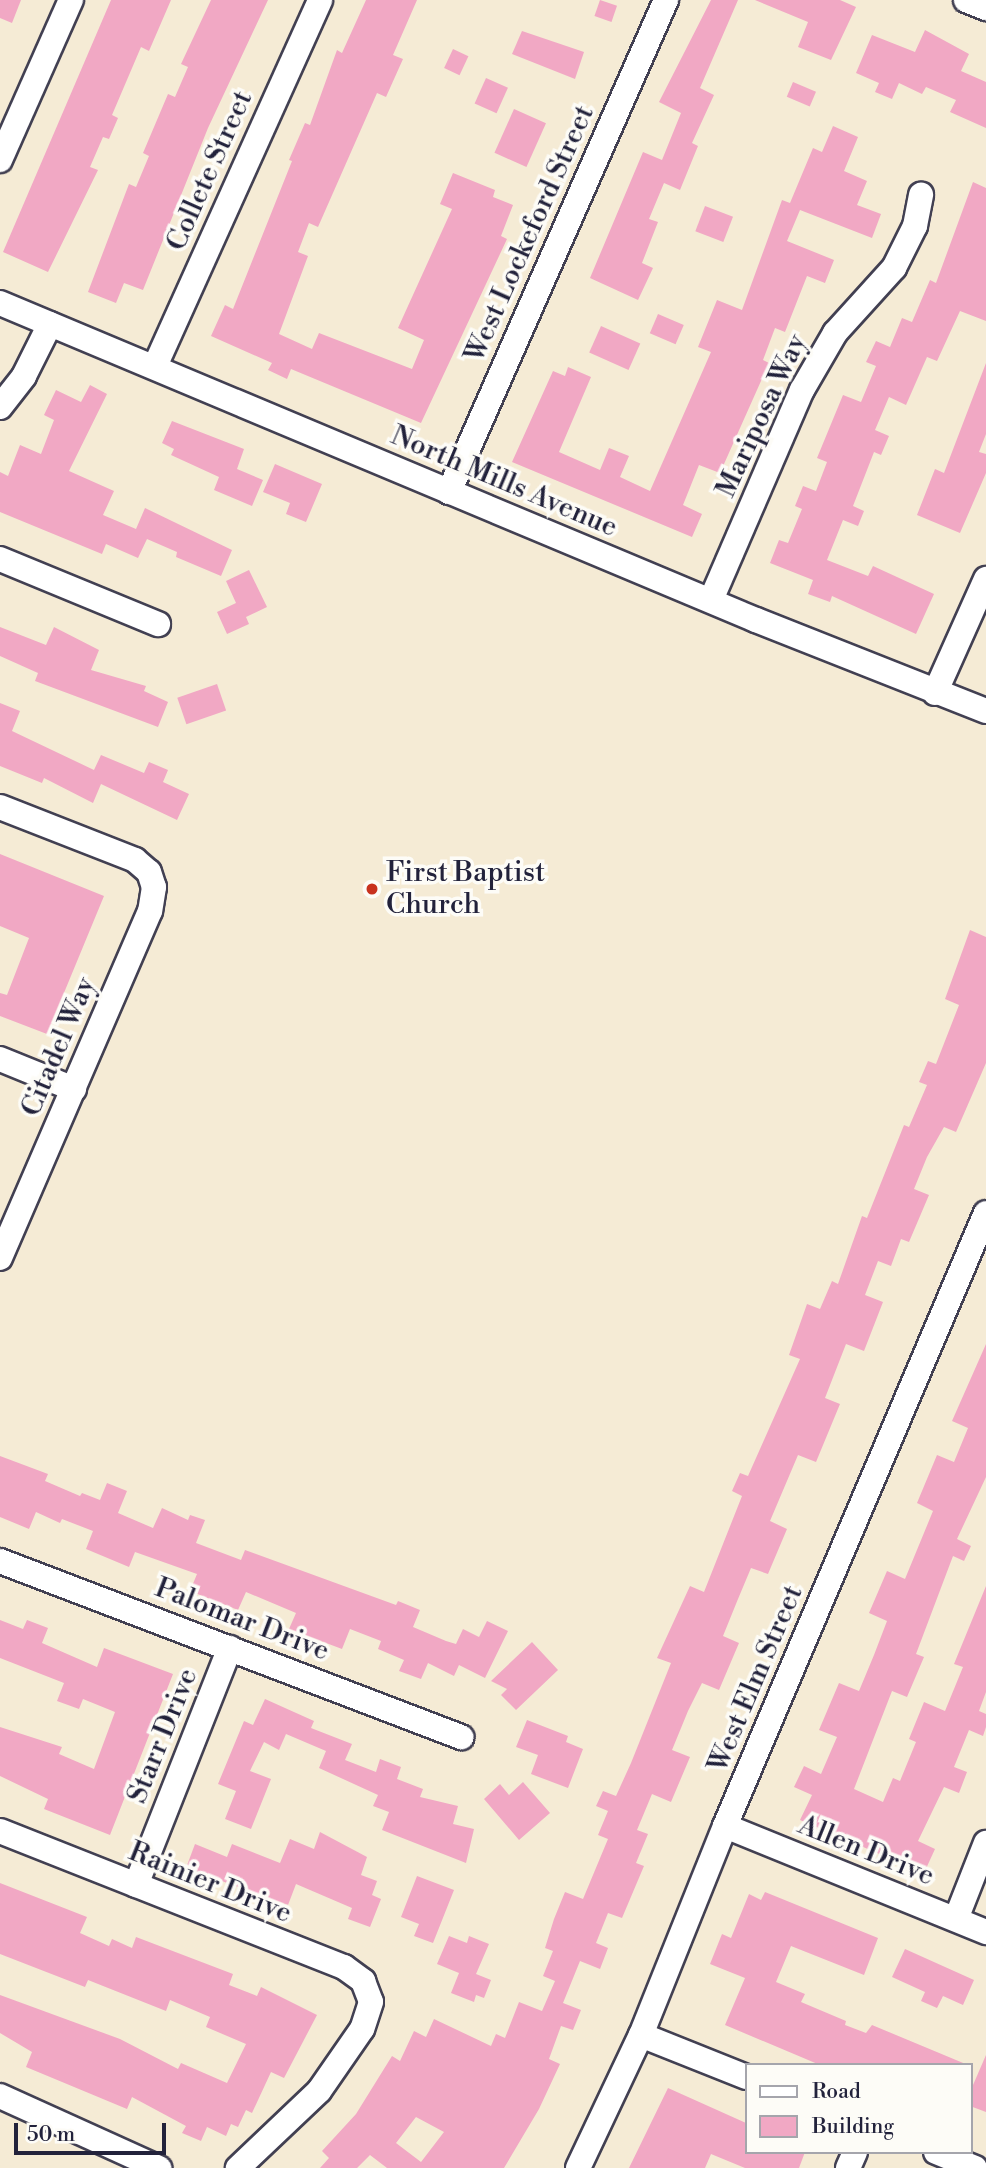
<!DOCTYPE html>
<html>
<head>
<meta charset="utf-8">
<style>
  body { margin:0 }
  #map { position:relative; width:986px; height:2168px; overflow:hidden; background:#f5ebd5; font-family:"Libre Bodoni",serif }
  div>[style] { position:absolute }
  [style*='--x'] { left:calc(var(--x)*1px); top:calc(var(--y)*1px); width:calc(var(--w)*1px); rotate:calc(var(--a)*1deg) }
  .building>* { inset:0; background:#f1a8c4; transform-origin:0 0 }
  .roads { filter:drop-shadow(2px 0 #424052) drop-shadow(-2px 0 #424052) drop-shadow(0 2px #424052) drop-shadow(0 -2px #424052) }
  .minor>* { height:24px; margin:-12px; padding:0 12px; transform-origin:12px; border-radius:12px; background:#fff }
  .dots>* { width:19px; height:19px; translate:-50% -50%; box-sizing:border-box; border:4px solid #fdfcf7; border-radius:50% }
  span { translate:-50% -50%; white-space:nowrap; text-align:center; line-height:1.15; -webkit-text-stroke:7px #fdfcf7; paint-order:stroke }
  .street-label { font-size:28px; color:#22223b }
  .poi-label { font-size:28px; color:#22223b }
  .left { translate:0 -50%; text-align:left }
  .legend { position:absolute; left:745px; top:2063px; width:228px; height:91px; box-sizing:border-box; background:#fdfcf7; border:2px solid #a5a5ac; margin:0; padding:9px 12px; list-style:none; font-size:21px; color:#22223b }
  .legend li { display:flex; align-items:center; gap:14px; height:35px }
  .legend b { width:35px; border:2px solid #a5a5ac }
  .scale { position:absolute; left:14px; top:2123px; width:152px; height:32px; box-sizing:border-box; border:4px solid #22223b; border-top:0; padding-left:9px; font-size:21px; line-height:24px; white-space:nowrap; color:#22223b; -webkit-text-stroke:5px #fdfcf7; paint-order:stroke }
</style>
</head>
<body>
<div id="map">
  <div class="building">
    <i style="clip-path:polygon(0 0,21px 0,12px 23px,0 18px)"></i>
    <i style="clip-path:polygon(111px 0,171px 0,149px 51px,141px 47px,112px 115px,118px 118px,109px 139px,103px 137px,90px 167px,98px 170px,48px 272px,3px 252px)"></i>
    <i style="clip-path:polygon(211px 0,268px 0,208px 128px,143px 290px,124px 283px,116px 303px,88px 292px,129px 184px,136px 187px,149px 156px,143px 153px,168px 94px,175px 97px,188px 67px,181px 64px)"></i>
    <i style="clip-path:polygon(366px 0,417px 0,393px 55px,403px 59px,386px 97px,377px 93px,318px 227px,309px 223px,298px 252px,308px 256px,279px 334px,312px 349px,319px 333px,412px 369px,424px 340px,398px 328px,452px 209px,440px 204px,453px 173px,495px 190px,493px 197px,513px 205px,501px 236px,507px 239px,421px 423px,291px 369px,287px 379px,268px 370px,272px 363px,211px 336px,225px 305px,233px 309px,292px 161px,289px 160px,305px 123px,310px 125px,337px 50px,342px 53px)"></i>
    <i style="left:600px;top:0;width:18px;height:17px;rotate:19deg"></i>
    <i style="clip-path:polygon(711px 0,738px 0,700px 88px,714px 95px,692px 143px,698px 146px,680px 190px,664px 183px,649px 219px,658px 222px,642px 263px,653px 268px,638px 300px,590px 278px,643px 152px,662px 160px,681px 113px,659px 102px)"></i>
    <i style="clip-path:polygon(755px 0,840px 0,856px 7px,831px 60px,798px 47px,808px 22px)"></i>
    <i style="clip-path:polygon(925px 30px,969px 54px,961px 71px,986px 82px,986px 128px,950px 112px,956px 100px,926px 87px,922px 94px,899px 83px,892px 99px,875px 92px,879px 83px,856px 73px,872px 35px,915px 52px)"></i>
    <i style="clip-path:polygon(522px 31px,584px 52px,575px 79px,512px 54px)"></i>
    <i style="left:453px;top:49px;width:17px;height:21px;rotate:25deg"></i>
    <i style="left:486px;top:78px;width:24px;height:28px;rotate:24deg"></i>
    <i style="left:793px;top:82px;width:25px;height:16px;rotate:23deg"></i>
    <i style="left:514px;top:109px;width:35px;height:48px;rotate:24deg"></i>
    <i style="clip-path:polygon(833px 126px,858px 137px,844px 171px,867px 181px,857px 205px,881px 214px,872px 238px,800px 210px,787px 241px,834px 260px,825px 283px,807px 276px,785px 332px,775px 328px,763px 360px,769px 363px,720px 473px,699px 465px,683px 505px,702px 514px,692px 537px,512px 462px,553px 371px,565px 376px,568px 367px,591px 377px,559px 452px,600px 470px,609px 448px,629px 456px,620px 477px,650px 491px,711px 352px,698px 347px,717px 300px,742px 310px,782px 200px,790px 203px,813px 148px,822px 152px)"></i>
    <i style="clip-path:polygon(973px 182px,986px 188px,986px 321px,960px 311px,937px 361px,927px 357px,906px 405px,889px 397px,875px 430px,889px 436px,881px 455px,874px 452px,853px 506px,864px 511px,858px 526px,843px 520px,827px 560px,868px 576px,873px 566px,934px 594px,916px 634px,832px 596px,830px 602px,808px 594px,813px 580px,770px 563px,779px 540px,788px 543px,802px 509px,795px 506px,803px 486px,816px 491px,827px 462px,817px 458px,843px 395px,861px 402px,876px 366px,866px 362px,876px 341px,890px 347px,902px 318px,912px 322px,930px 280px,936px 283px)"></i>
    <i style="left:705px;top:206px;width:30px;height:27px;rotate:21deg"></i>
    <i style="left:658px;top:314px;width:28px;height:21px;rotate:23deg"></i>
    <i style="left:601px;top:326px;width:43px;height:29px;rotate:24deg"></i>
    <i style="clip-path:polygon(986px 363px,986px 434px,979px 452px,986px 454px,986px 473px,960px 533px,917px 515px,935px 469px,944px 473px)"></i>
    <i style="clip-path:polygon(90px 385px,107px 394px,69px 471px,114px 491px,103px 515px,136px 529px,145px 508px,232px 550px,221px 576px,176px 557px,177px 552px,147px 539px,138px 558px,106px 544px,102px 554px,0 512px,0 472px,8px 476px,20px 445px,41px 454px,54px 420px,44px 415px,56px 390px,81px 402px)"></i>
    <i style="clip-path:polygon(172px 421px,244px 449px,237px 469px,263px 480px,252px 506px,214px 490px,219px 477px,171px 455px,174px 449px,162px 443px)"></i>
    <i style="clip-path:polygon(275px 464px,322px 484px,306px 522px,286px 514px,290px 503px,263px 492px)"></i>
    <i style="clip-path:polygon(249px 570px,267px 607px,246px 617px,249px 624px,227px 634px,217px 612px,236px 603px,226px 581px)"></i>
    <i style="clip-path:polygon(0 627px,46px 645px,54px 627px,99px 650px,91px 670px,146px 686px,144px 691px,168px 702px,158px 727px,35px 681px,38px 673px,0 656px)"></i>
    <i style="left:217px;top:684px;width:28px;height:42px;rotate:71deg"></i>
    <i style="clip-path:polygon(0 703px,20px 711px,12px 731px,94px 770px,101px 755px,144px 773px,149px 762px,168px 770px,163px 782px,189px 794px,177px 820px,101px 784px,93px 803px,44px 778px,42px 783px,0 766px)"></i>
    <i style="clip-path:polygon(0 854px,104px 896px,47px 1034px,0 1016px,0 993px,7px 995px,29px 938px,0 926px)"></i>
    <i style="clip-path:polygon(evenodd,970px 930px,986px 937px,986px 1063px,956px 1132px,944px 1127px,927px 1157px,914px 1189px,929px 1195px,909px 1242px,901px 1239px,891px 1266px,878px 1261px,865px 1295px,883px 1302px,864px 1351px,846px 1344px,825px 1398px,840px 1404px,816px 1462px,798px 1455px,770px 1521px,787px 1529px,768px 1574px,751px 1568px,738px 1599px,723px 1636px,739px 1643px,719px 1690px,702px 1683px,688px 1711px,672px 1750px,690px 1757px,671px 1802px,652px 1794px,637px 1830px,648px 1834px,636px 1863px,644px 1866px,622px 1918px,608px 1913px,596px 1943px,608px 1948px,600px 1969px,580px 1961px,563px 2003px,581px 2010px,573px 2030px,561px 2026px,549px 2059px,560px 2064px,539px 2109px,504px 2168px,387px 2168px,370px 2155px,357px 2168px,320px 2168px,329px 2158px,322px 2151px,356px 2114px,392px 2056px,400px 2061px,414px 2031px,426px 2037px,434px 2019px,491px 2046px,496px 2034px,505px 2038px,519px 2002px,542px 2011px,555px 1981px,543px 1976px,553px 1951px,545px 1948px,554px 1919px,565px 1892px,583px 1899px,608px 1839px,598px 1835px,608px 1811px,596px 1806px,603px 1791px,616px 1796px,631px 1763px,671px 1663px,657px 1658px,690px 1586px,704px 1592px,742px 1496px,732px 1491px,740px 1473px,748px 1476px,800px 1359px,789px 1355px,807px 1304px,820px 1309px,832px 1281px,838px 1284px,862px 1216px,867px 1218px,904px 1125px,909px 1127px,927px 1085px,919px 1082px,928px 1061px,936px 1064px,959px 1005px,945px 999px,970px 930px,416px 2117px,444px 2132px,421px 2162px,396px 2143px,416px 2117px)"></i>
    <i style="clip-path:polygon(986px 1344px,986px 1477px,957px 1539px,971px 1546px,964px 1561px,953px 1556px,916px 1654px,924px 1657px,907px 1697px,892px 1691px,854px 1789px,883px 1802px,893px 1778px,900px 1781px,916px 1742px,909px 1739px,924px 1702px,945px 1711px,963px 1667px,954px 1664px,986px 1586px,986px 1692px,979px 1711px,986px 1714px,986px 1727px,983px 1736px,969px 1730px,954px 1767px,967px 1772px,959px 1793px,944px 1787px,918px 1841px,935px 1849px,924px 1873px,800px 1820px,812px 1795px,794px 1787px,804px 1766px,821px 1774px,837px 1737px,819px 1730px,839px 1683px,859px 1691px,874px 1655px,887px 1621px,869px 1613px,887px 1571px,905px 1579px,933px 1511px,917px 1503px,937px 1455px,954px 1462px,968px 1428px,952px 1421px)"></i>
    <i style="clip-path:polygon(0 1456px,48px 1474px,45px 1481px,80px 1496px,82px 1493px,100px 1500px,107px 1483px,127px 1491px,118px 1513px,153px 1528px,162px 1508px,188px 1520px,190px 1515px,205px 1520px,196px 1543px,241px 1560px,245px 1550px,396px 1605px,398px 1601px,420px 1610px,413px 1627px,446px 1641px,456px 1644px,463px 1629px,479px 1637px,487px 1621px,508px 1631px,485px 1678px,459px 1665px,454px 1676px,428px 1663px,421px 1679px,399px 1671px,404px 1660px,378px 1649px,381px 1641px,350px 1629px,342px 1649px,289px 1629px,296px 1613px,246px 1592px,238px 1610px,190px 1591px,197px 1574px,135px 1552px,129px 1567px,86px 1549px,93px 1531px,62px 1519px,60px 1523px,36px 1512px,29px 1529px,0 1517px)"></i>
    <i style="clip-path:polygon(0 1620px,23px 1629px,27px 1620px,48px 1628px,42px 1643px,97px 1667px,104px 1648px,173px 1674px,110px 1835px,44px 1809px,48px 1799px,0 1776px,0 1727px,62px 1747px,59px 1754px,94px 1769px,115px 1712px,83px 1699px,79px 1709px,57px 1701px,64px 1683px,0 1658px)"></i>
    <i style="clip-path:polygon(532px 1642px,558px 1670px,516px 1710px,501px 1695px,507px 1689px,491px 1681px)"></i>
    <i style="clip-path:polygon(265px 1699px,314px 1721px,311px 1728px,352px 1744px,345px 1760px,376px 1772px,380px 1759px,401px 1767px,397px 1779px,423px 1789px,420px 1797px,458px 1806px,453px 1824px,474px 1829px,466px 1863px,382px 1830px,389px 1812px,373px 1806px,378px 1795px,319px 1768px,326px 1751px,286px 1734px,279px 1750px,264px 1742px,250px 1771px,271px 1779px,251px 1829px,225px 1819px,236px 1791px,218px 1784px,244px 1721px,253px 1725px)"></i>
    <i style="clip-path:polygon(527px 1720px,568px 1736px,566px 1742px,583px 1749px,568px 1788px,531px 1774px,538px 1755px,516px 1747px)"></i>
    <i style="clip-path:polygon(523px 1782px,550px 1813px,519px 1840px,484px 1799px,500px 1784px,509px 1795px)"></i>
    <i style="clip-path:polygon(320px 1832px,367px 1857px,361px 1875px,377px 1881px,372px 1895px,381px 1899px,370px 1927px,348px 1919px,352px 1908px,296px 1884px,288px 1905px,186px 1868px,195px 1844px,227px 1857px,232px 1844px,280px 1863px,290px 1839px,314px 1849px)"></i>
    <i style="clip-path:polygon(417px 1876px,454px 1890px,433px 1943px,414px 1936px,419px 1924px,401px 1917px)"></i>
    <i style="clip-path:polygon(0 1883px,87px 1917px,80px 1933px,109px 1946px,112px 1939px,132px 1948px,136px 1937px,233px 1974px,229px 1985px,257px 1996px,261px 1987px,317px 2015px,284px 2078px,271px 2072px,252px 2113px,246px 2110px,238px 2127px,231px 2124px,226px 2136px,207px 2127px,201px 2141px,182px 2133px,186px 2126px,132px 2097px,127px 2109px,26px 2067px,32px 2052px,0 2033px,0 1995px,120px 2039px,178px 2069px,181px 2063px,227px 2083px,246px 2044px,206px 2027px,210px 2017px,170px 2000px,166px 2011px,88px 1980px,85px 1987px,0 1954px)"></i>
    <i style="clip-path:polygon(765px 1892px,878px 1938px,864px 1975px,791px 1946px,776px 1982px,805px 1994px,801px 2002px,846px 2021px,845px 2025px,866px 2033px,872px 2025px,968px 2065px,820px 2065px,725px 2025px,745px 1978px,710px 1964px,722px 1934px,731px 1938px,749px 1894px,761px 1900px)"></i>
    <i style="clip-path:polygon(449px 1936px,467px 1943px,469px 1936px,489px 1944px,476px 1974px,491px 1980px,484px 1998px,476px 1995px,474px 2002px,451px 1993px,459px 1973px,437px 1964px)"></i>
    <i style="clip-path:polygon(905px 1949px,974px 1980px,963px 2005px,943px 1996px,937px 2008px,921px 2001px,925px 1992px,892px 1977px)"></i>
    <i style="clip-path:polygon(986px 2055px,986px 2112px,970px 2106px,970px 2092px)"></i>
    <i style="clip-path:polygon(668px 2088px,746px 2123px,746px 2152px,805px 2152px,799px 2168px,745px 2168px,711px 2154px,705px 2168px,629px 2168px)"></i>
  </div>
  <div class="roads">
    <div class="minor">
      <i style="--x:966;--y:0;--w:22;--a:22"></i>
      <i style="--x:0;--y:160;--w:175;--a:-66.1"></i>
      <i style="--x:0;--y:303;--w:820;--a:22.75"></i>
      <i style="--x:756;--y:620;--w:247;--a:21.6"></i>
      <i style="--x:155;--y:366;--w:401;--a:-65.7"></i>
      <i style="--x:0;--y:407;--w:39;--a:-52"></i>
      <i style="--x:24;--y:376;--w:58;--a:-63.4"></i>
      <i style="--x:449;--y:492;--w:538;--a:-66.2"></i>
      <i style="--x:0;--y:559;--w:171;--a:22.4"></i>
      <i style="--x:711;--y:600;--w:229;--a:-66.6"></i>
      <i style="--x:802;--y:390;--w:66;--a:-59.9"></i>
      <i style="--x:835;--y:333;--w:88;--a:-47.8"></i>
      <i style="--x:894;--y:268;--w:47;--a:-63.4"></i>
      <i style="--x:915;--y:226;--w:32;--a:-79"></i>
      <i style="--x:935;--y:693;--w:125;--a:-65.9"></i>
      <i style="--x:0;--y:807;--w:145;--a:21.4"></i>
      <i style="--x:135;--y:860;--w:18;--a:41"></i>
      <i style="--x:149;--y:872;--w:16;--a:72"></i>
      <i style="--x:154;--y:887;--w:24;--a:99"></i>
      <i style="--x:150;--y:911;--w:378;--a:113.4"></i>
      <i style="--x:0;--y:1059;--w:80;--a:22.1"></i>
      <i style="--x:0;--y:1561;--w:494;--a:20.9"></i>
      <i style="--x:725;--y:1826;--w:282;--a:22.1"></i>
      <i style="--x:0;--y:1831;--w:370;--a:21.6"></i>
      <i style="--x:344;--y:1967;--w:24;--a:36"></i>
      <i style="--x:363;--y:1981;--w:22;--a:69"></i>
      <i style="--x:371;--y:2002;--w:28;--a:108"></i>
      <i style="--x:362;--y:2029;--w:75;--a:124.7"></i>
      <i style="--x:319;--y:2091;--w:112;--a:136.5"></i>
      <i style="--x:136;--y:1885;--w:255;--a:-68.4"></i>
      <i style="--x:956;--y:1919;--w:82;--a:-68.5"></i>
      <i style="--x:641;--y:2035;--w:113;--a:21.8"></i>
      <i style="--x:0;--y:2096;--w:175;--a:24.4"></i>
      <i style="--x:936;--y:2152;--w:42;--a:22.3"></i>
      <i style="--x:578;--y:2168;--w:147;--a:-64.7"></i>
      <i style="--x:641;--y:2035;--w:225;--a:-68.1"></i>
      <i style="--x:725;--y:1826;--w:666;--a:-66.94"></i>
      <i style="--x:848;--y:2168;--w:17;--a:-66"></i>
    </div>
  </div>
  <div class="dots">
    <i style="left:372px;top:889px;background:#c8321e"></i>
  </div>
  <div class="street-label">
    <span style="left:210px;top:171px;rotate:-66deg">Collete Street</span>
    <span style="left:530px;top:234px;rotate:-66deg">West Lockeford Street</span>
    <span style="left:762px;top:416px;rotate:-65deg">Mariposa Way</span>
    <span style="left:504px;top:482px;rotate:23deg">North Mills Avenue</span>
    <span style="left:59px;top:1047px;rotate:-67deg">Citadel Way</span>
    <span style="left:242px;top:1620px;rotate:21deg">Palomar Drive</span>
    <span style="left:756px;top:1679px;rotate:-67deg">West Elm Street</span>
    <span style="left:163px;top:1736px;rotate:-68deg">Starr Drive</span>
    <span style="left:866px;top:1851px;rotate:22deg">Allen Drive</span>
    <span style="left:210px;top:1883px;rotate:22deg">Rainier Drive</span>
  </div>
  <div class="poi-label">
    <span class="left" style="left:386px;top:889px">First Baptist<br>Church</span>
  </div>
  <ul class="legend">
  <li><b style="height:9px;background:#fff"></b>Road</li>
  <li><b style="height:19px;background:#f1a8c4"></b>Building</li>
  </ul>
  <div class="scale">50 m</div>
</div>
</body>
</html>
